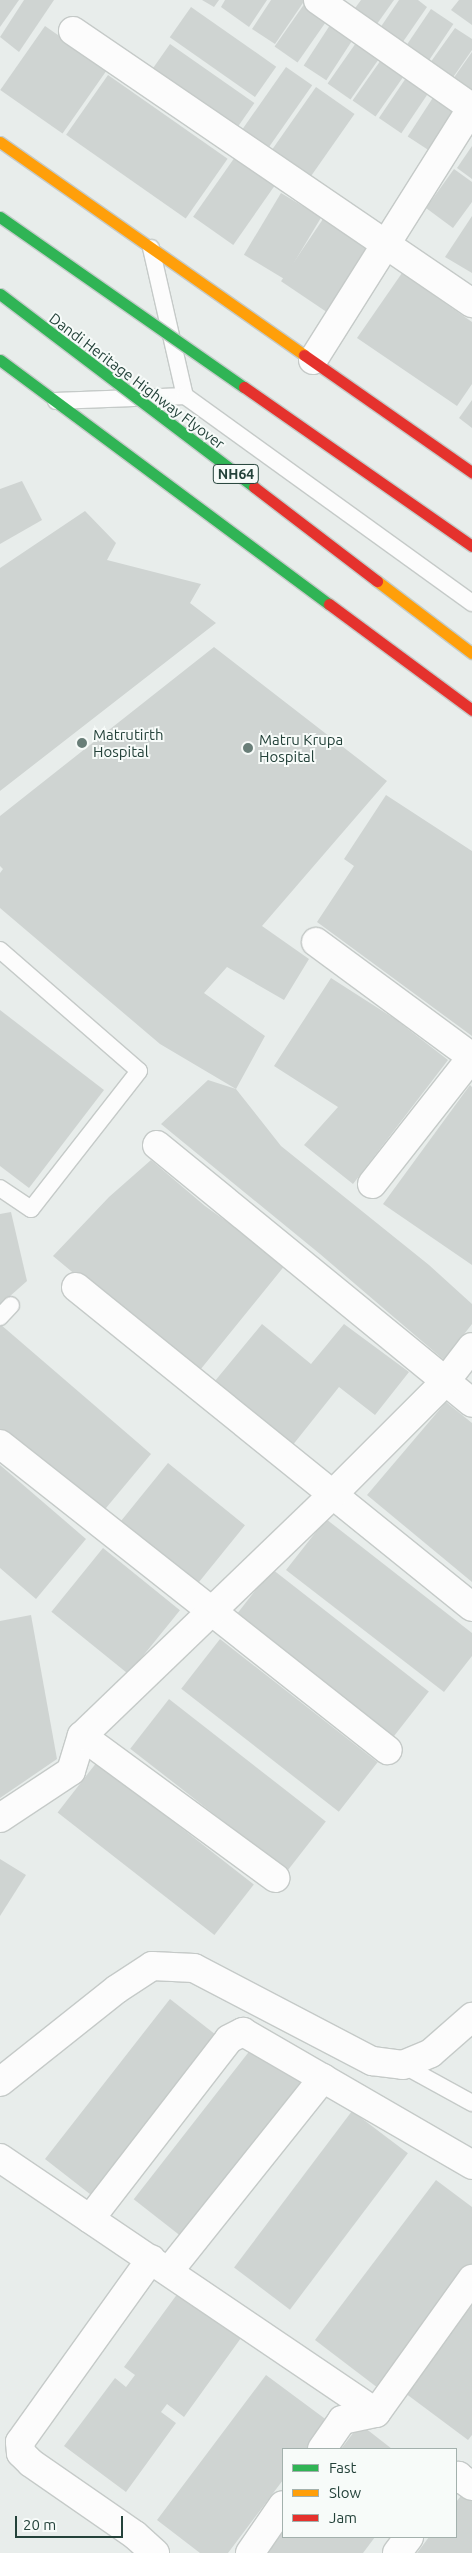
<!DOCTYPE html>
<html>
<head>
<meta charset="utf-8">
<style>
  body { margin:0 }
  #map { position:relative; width:472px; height:2553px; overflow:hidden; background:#e8edeb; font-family:Ubuntu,sans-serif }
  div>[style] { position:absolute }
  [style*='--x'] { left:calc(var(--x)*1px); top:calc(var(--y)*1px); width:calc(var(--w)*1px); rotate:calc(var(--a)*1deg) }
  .building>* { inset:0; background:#cfd4d2; transform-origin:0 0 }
  .roads { filter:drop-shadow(1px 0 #c5cac8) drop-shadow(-1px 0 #c5cac8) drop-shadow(0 1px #c5cac8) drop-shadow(0 -1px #c5cac8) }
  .lane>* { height:16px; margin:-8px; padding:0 8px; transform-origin:8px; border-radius:8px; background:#fcfcfc }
  .street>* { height:28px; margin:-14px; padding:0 14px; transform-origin:14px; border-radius:14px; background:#fcfcfc }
  .fast>* { height:11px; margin:-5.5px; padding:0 5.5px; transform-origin:5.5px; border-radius:5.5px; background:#30b455 }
  .slow>* { height:11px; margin:-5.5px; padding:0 5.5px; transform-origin:5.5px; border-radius:5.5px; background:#ff9f0a }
  .jam>* { height:11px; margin:-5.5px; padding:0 5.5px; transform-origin:5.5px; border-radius:5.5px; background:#e5322d }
  .bridges { filter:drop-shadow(1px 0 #c3ccc9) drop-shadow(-1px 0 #c3ccc9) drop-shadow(0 1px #c3ccc9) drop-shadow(0 -1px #c3ccc9) }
  .fast-bridge>* { height:11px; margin:-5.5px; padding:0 5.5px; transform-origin:5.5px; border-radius:5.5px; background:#30b455 }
  .slow-bridge>* { height:11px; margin:-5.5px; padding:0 5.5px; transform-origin:5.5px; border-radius:5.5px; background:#ff9f0a }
  .jam-bridge>* { height:11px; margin:-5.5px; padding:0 5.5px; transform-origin:5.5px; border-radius:5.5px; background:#e5322d }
  .dots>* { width:14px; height:14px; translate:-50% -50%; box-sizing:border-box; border:2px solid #f7fbf9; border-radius:50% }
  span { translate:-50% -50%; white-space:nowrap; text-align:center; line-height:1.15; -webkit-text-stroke:4px #f7fbf9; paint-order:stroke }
  .shield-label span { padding:1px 4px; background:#f7fbf9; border:1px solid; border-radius:4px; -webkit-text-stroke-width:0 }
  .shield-label { font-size:14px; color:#24423a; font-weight:700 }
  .street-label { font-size:15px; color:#24423a }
  .poi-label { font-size:15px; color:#24423a }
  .left { translate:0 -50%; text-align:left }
  .legend { position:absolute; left:282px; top:2448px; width:175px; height:90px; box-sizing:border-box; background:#f7fbf9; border:1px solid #a3b1ad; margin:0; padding:6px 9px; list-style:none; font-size:15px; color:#24423a }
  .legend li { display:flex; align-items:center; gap:10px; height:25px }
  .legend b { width:25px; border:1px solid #a3b1ad }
  .scale { position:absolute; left:15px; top:2516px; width:108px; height:22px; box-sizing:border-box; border:2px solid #24423a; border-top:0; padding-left:6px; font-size:15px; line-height:18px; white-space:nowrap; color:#24423a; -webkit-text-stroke:4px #f7fbf9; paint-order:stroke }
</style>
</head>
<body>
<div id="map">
  <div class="building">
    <i style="clip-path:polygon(0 0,19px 0,0 27px)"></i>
    <i style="clip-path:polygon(24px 0,54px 0,19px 52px,0 37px)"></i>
    <i style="clip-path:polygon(202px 0,219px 0,214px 7px)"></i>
    <i style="clip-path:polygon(225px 0,267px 0,249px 27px,221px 7px)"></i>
    <i style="clip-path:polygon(271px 0,305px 0,275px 44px,252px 29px)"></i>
    <i style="clip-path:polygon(361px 0,394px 0,372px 31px,350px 15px)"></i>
    <i style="clip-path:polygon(399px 0,418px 0,427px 7px,398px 49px,376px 34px)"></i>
    <i style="clip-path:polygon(459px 0,472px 0,472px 25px,451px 10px)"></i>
    <i style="left:305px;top:3px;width:28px;height:53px;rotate:35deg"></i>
    <i style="left:191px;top:7px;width:104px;height:37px;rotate:35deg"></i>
    <i style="left:431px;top:9px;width:27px;height:52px;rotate:34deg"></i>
    <i style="left:332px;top:22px;width:27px;height:52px;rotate:33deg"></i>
    <i style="left:45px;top:26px;width:76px;height:78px;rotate:35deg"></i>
    <i style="clip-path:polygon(455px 28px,472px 39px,472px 50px,447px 86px,425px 70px)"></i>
    <i style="left:358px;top:40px;width:28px;height:53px;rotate:35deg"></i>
    <i style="left:170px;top:44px;width:103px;height:37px;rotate:35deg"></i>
    <i style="clip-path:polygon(472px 52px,472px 99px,448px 86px)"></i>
    <i style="left:383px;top:57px;width:28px;height:53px;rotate:35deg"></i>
    <i style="left:286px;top:67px;width:32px;height:79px;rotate:35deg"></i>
    <i style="left:108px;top:75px;width:146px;height:73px;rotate:35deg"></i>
    <i style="left:408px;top:75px;width:27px;height:52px;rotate:34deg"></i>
    <i style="left:316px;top:87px;width:47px;height:80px;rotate:35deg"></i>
    <i style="left:436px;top:93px;width:27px;height:52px;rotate:33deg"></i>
    <i style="clip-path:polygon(472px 146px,472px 179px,457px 168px)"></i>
    <i style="left:235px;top:157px;width:49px;height:73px;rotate:35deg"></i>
    <i style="clip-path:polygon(454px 169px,472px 182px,472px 202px,453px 228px,426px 208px)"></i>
    <i style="left:281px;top:193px;width:47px;height:72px;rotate:31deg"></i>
    <i style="clip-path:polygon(472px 216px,472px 273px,445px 257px)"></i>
    <i style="left:323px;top:219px;width:64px;height:75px;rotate:34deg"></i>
    <i style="clip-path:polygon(402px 273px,472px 322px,472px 384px,457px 406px,357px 338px)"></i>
    <i style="clip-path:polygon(472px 400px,472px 428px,459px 418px)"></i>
    <i style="clip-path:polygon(22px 481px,42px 520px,0 544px,0 489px)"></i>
    <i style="clip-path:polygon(85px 511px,116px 543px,107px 560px,201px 584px,190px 603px,216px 623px,0 791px,0 568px)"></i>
    <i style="clip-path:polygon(214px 647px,387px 781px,262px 926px,309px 959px,284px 1000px,227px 967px,204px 993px,265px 1036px,236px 1089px,160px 1044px,0 908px,0 873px,3px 869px,0 866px,0 816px)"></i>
    <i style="clip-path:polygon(386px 795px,472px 851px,472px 1036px,317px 922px,354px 866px,344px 859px)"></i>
    <i style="clip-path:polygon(331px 978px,395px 1019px,448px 1060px,353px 1184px,304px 1145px,338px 1107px,274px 1066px)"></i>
    <i style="clip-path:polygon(0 1010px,104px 1090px,29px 1188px,0 1166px)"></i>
    <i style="clip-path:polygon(208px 1080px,236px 1089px,281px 1146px,429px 1265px,472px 1304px,472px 1324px,444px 1360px,320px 1254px,161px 1124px)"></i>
    <i style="clip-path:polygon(470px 1085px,472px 1087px,472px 1265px,383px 1204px)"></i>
    <i style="clip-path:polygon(151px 1160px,205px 1206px,286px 1264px,196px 1375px,53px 1256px,109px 1197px)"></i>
    <i style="clip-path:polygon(11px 1212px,27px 1281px,0 1305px,0 1214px)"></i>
    <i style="clip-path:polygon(0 1324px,151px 1454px,101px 1514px,0 1430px)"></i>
    <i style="clip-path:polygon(262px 1324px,311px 1364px,344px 1324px,409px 1372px,375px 1415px,339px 1387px,288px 1451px,210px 1387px)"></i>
    <i style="clip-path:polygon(446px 1402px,472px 1423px,472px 1582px,367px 1495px)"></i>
    <i style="left:168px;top:1463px;width:99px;height:82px;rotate:39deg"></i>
    <i style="clip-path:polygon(0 1465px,86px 1539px,36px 1599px,0 1568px)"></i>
    <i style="clip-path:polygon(326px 1519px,472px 1633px,472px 1656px,444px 1692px,286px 1570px)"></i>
    <i style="left:103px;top:1548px;width:99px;height:82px;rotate:39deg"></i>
    <i style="left:272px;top:1569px;width:199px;height:64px;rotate:38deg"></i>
    <i style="clip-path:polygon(31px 1615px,57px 1759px,0 1798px,0 1621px)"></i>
    <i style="left:220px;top:1639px;width:200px;height:63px;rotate:38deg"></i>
    <i style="left:169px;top:1699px;width:199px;height:63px;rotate:38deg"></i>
    <i style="left:97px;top:1762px;width:199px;height:64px;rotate:38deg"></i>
    <i style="clip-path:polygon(0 1859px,26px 1875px,0 1916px)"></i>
    <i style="left:170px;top:1999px;width:70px;height:203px;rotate:38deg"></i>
    <i style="left:255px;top:2044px;width:71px;height:197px;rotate:38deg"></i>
    <i style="left:352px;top:2111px;width:70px;height:196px;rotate:37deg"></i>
    <i style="clip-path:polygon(436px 2180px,472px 2207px,472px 2265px,378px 2388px,315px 2340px)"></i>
    <i style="clip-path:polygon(178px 2293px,241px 2338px,184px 2417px,167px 2404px,161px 2412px,176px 2423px,126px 2492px,64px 2446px,115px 2378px,126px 2387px,135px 2375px,124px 2367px)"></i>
    <i style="clip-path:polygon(472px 2305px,472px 2435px,468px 2440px,405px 2393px)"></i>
    <i style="clip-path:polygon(266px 2375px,328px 2421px,307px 2449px,283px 2449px,283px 2480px,228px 2553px,200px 2553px,157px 2520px)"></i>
    <i style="clip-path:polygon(360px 2424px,392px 2449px,341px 2449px)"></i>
    <i style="clip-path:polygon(464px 2492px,472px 2499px,472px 2553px,417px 2553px,429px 2537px,456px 2537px,456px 2502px)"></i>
    <i style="clip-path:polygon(283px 2526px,283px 2537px,375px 2537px,363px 2553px,262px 2553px)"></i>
  </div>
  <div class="roads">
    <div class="lane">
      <i style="--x:151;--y:248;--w:152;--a:77.1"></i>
      <i style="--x:56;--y:401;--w:129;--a:-2.2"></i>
      <i style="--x:185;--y:396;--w:354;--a:35.8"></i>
      <i style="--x:0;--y:950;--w:184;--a:41"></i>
      <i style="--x:139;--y:1071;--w:175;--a:128"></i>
      <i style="--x:31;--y:1209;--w:37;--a:-146"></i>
      <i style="--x:0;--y:1317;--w:16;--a:-47"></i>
      <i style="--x:403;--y:2065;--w:79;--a:28.8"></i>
    </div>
    <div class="street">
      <i style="--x:318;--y:0;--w:188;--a:35"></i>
      <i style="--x:73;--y:31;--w:483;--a:34.3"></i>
      <i style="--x:313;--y:360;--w:298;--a:-57.8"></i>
      <i style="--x:316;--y:942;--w:194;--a:36.4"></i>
      <i style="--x:157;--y:1145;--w:407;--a:39.3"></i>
      <i style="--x:372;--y:1184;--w:162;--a:-51.8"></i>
      <i style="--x:76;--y:1287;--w:509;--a:38.94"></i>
      <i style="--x:0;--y:1444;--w:494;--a:38.3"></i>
      <i style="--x:82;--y:1736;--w:240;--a:36.3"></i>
      <i style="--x:0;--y:1818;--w:85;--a:-33.5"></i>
      <i style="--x:71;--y:1771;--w:37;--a:-73"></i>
      <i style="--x:82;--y:1736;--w:347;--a:-43.9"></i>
      <i style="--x:332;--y:1495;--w:160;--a:-45"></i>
      <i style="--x:445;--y:1382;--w:44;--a:-52.4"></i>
      <i style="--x:0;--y:2082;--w:149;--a:-38.5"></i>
      <i style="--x:117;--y:1989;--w:42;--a:-33.3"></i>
      <i style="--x:152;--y:1966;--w:42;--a:2.7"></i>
      <i style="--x:194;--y:1968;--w:201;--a:27.6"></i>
      <i style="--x:372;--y:2061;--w:31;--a:7"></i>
      <i style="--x:403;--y:2065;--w:30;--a:-23"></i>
      <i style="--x:431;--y:2053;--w:55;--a:-41.3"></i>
      <i style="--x:0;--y:2158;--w:454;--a:34.1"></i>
      <i style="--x:90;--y:2219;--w:227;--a:-52.3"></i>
      <i style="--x:229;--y:2039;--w:16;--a:-27"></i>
      <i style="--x:243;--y:2032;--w:265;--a:30.1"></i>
      <i style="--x:151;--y:2259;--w:225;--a:125.6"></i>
      <i style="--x:20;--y:2442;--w:11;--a:85"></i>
      <i style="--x:21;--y:2453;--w:14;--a:45"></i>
      <i style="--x:31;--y:2463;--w:126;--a:34.7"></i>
      <i style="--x:135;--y:2535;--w:27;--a:42"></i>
      <i style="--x:169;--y:2271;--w:247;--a:-51.4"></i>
      <i style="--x:322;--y:2449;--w:35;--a:-55"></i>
      <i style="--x:342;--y:2420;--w:35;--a:-12"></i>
      <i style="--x:376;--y:2413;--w:165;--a:-54.4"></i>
      <i style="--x:456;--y:2479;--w:4;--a:-56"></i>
      <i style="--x:458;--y:2476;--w:17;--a:36"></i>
      <i style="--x:250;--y:2553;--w:58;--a:-55.5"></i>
      <i style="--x:397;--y:2553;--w:20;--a:-53"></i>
    </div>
    <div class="fast">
      <i style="--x:0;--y:360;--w:410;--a:36.6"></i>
    </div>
    <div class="slow">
      <i style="--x:0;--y:142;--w:371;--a:35"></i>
    </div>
    <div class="jam">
      <i style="--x:304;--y:355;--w:205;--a:34.9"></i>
      <i style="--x:329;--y:604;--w:178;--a:36.5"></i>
    </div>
  </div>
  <div class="bridges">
    <div class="fast-bridge">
      <i style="--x:0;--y:217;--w:297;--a:34.9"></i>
      <i style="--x:0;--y:294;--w:319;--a:37.2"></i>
    </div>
    <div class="slow-bridge">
      <i style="--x:377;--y:581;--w:119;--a:37.2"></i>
    </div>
    <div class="jam-bridge">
      <i style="--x:244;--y:387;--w:278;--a:34.9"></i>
      <i style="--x:254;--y:487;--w:155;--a:37.4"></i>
    </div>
  </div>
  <div class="dots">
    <i style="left:82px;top:743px;background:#697e78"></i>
    <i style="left:248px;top:748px;background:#697e78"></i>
  </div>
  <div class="shield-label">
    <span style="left:236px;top:474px">NH64</span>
  </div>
  <div class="street-label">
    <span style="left:137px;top:381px;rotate:37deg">Dandi Heritage Highway Flyover</span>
  </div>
  <div class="poi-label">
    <span class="left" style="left:93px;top:743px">Matrutirth<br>Hospital</span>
    <span class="left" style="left:259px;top:748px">Matru Krupa<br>Hospital</span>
  </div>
  <ul class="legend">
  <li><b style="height:6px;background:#30b455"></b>Fast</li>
  <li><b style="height:6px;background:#ff9f0a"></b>Slow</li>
  <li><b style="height:6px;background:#e5322d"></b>Jam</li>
  </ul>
  <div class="scale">20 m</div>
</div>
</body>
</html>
